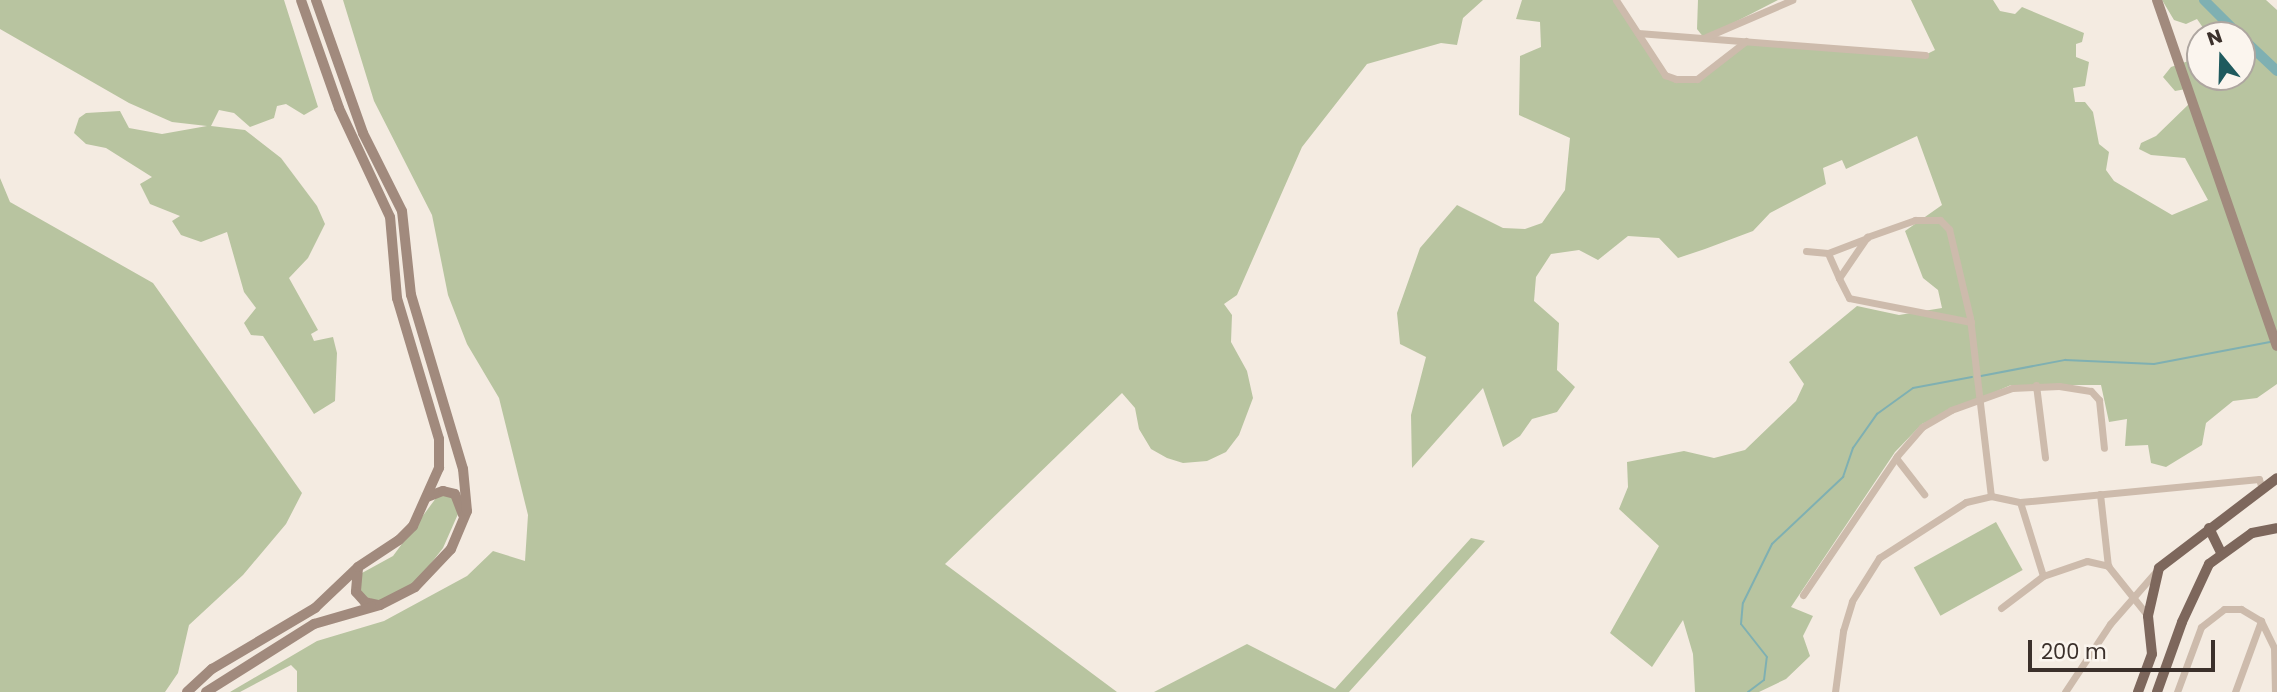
<!DOCTYPE html>
<html>
<head>
<meta charset="utf-8">
<style>
  body { margin:0 }
  #map { position:relative; width:2277px; height:692px; overflow:hidden; background:#f4ebe1; font-family:Poppins,sans-serif }
  div>[style] { position:absolute }
  [style*='--x'] { left:calc(var(--x)*1px); top:calc(var(--y)*1px); width:calc(var(--w)*1px); rotate:calc(var(--a)*1deg) }
  .green>* { inset:0; background:#b8c4a0; transform-origin:0 0 }
  .stream>* { height:2px; margin:-1px; padding:0 1px; transform-origin:1px; border-radius:1px; background:#7fb0b2 }
  .river>* { height:10px; margin:-5px; padding:0 5px; transform-origin:5px; border-radius:5px; background:#7fb0b2 }
  .minor>* { height:7px; margin:-3.5px; padding:0 3.5px; transform-origin:3.5px; border-radius:3.5px; background:#cdbbac }
  .secondary>* { height:10px; margin:-5px; padding:0 5px; transform-origin:5px; border-radius:5px; background:#a18a7d }
  .primary>* { height:10px; margin:-5px; padding:0 5px; transform-origin:5px; border-radius:5px; background:#7d675c }
  span { translate:-50% -50%; white-space:nowrap; text-align:center; line-height:1.15; -webkit-text-stroke:5px #fbf5ee; paint-order:stroke }
  .north { position:absolute; left:2186px; top:21px; width:70px; height:70px; box-sizing:border-box; background:#fbf5ee; border:2px solid #aea6a0; border-radius:50%; rotate:341deg; font-size:19px; font-weight:700; line-height:28px; text-align:center; color:#3b302b }
  .north::after { content:''; display:block; margin:auto; width:24px; height:32px; background:#1f5a5e; clip-path:polygon(50% 0,100% 100%,50% 72%,0 100%) }
  .scale { position:absolute; left:2028px; top:640px; width:187px; height:32px; box-sizing:border-box; border:4px solid #3b302b; border-top:0; padding-left:9px; font-size:21px; line-height:24px; white-space:nowrap; color:#3b302b; -webkit-text-stroke:5px #fbf5ee; paint-order:stroke }
</style>
</head>
<body>
<div id="map">
  <div class="green">
    <i style="clip-path:polygon(0 0,284px 0,318px 107px,304px 115px,286px 104px,277px 106px,274px 118px,250px 127px,234px 113px,219px 110px,211px 126px,245px 130px,281px 158px,317px 206px,325px 224px,308px 258px,289px 278px,318px 330px,311px 334px,314px 341px,333px 337px,337px 353px,335px 401px,314px 414px,263px 336px,251px 335px,244px 323px,256px 308px,244px 292px,227px 232px,201px 242px,181px 235px,172px 221px,180px 216px,150px 204px,140px 184px,152px 177px,106px 148px,86px 144px,74px 133px,79px 118px,86px 113px,120px 111px,129px 128px,162px 134px,207px 126px,172px 122px,129px 103px,0 29px)"></i>
    <i style="clip-path:polygon(343px 0,1483px 0,1463px 18px,1457px 45px,1441px 43px,1367px 64px,1302px 147px,1237px 295px,1224px 304px,1232px 315px,1231px 342px,1247px 371px,1253px 398px,1239px 435px,1226px 452px,1207px 461px,1183px 463px,1167px 458px,1151px 449px,1139px 429px,1135px 408px,1122px 393px,945px 564px,1117px 692px,297px 692px,297px 671px,291px 665px,240px 692px,230px 692px,317px 641px,384px 621px,467px 576px,493px 551px,525px 561px,528px 515px,499px 398px,467px 344px,448px 295px,432px 215px,374px 101px)"></i>
    <i style="clip-path:polygon(1522px 0,1613px 0,1665px 75px,1686px 81px,1712px 70px,1746px 41px,1925px 55px,1935px 50px,1911px 0,1993px 0,2000px 11px,2015px 14px,2022px 7px,2084px 33px,2082px 42px,2076px 44px,2076px 57px,2089px 62px,2085px 86px,2073px 88px,2075px 102px,2085px 102px,2093px 112px,2099px 144px,2109px 152px,2106px 170px,2114px 181px,2172px 215px,2208px 200px,2185px 158px,2151px 155px,2139px 149px,2141px 143px,2156px 136px,2191px 102px,2186px 89px,2175px 91px,2163px 77px,2171px 67px,2200px 57px,2200px 77px,2242px 77px,2242px 35px,2208px 35px,2197px 19px,2186px 24px,2174px 20px,2162px 0,2266px 0,2277px 10px,2277px 384px,2257px 398px,2233px 401px,2206px 423px,2202px 445px,2166px 467px,2151px 463px,2148px 445px,2125px 446px,2127px 419px,2109px 422px,2101px 385px,2011px 385px,1922px 424px,1895px 452px,1791px 607px,1813px 616px,1803px 636px,1810px 656px,1786px 679px,1759px 692px,1695px 692px,1693px 654px,1683px 620px,1652px 667px,1610px 633px,1659px 546px,1619px 509px,1628px 487px,1627px 462px,1684px 451px,1714px 458px,1745px 450px,1796px 401px,1804px 384px,1789px 362px,1857px 306px,1899px 315px,1942px 308px,1938px 290px,1923px 278px,1905px 231px,1942px 205px,1917px 136px,1846px 169px,1842px 160px,1823px 168px,1826px 184px,1770px 213px,1753px 231px,1705px 249px,1678px 258px,1659px 238px,1628px 236px,1598px 260px,1579px 250px,1551px 254px,1536px 277px,1534px 301px,1559px 323px,1557px 370px,1575px 387px,1557px 412px,1532px 419px,1520px 436px,1503px 447px,1483px 388px,1412px 468px,1411px 415px,1426px 357px,1400px 344px,1397px 313px,1420px 248px,1457px 205px,1503px 228px,1525px 229px,1542px 223px,1565px 190px,1570px 138px,1519px 115px,1520px 56px,1541px 47px,1540px 22px,1516px 19px)"></i>
    <i style="clip-path:polygon(1698px 0,1778px 0,1704px 38px,1697px 29px)"></i>
    <i style="clip-path:polygon(0 178px,10px 202px,153px 283px,302px 493px,286px 524px,243px 575px,189px 625px,178px 673px,165px 692px,0 692px)"></i>
    <i style="clip-path:polygon(439px 494px,454px 497px,458px 514px,443px 548px,425px 571px,413px 584px,380px 602px,357px 594px,362px 573px,393px 556px)"></i>
    <i style="left:1996px;top:522px;width:55px;height:94px;rotate:61deg"></i>
    <i style="clip-path:polygon(1471px 538px,1485px 541px,1349px 692px,1154px 692px,1247px 644px,1335px 689px)"></i>
  </div>
  <div class="stream">
    <i style="--x:1981;--y:376;--w:86;--a:-10.8"></i>
    <i style="--x:2065;--y:360;--w:89;--a:2.6"></i>
    <i style="--x:2154;--y:364;--w:118;--a:-10.7"></i>
    <i style="--x:1748;--y:692;--w:20;--a:-37"></i>
    <i style="--x:1764;--y:680;--w:23;--a:-83"></i>
    <i style="--x:1767;--y:657;--w:42;--a:-128.2"></i>
    <i style="--x:1741;--y:624;--w:21;--a:-85"></i>
    <i style="--x:1743;--y:603;--w:66;--a:-63.8"></i>
    <i style="--x:1772;--y:544;--w:98;--a:-43.3"></i>
    <i style="--x:1843;--y:477;--w:31;--a:-71"></i>
    <i style="--x:1853;--y:448;--w:42;--a:-54.8"></i>
    <i style="--x:1877;--y:414;--w:44;--a:-35.8"></i>
    <i style="--x:1913;--y:388;--w:60;--a:-10.6"></i>
  </div>
  <div class="river">
    <i style="--x:2204;--y:0;--w:49;--a:45"></i>
    <i style="--x:2242;--y:38;--w:48;--a:43.3"></i>
  </div>
  <div class="minor">
    <i style="--x:1616;--y:0;--w:90;--a:56.8"></i>
    <i style="--x:1665;--y:75;--w:12;--a:20"></i>
    <i style="--x:1676;--y:79;--w:21;--a:0"></i>
    <i style="--x:1697;--y:79;--w:62;--a:-37.8"></i>
    <i style="--x:1638;--y:33;--w:288;--a:4.4"></i>
    <i style="--x:1706;--y:37;--w:94;--a:-23.3"></i>
    <i style="--x:1806;--y:251;--w:22;--a:5"></i>
    <i style="--x:1839;--y:278;--w:27;--a:-114"></i>
    <i style="--x:1828;--y:253;--w:42;--a:-21"></i>
    <i style="--x:1971;--y:322;--w:124;--a:-168.9"></i>
    <i style="--x:1849;--y:298;--w:22;--a:-117"></i>
    <i style="--x:1839;--y:278;--w:50;--a:-55.7"></i>
    <i style="--x:1867;--y:237;--w:51;--a:-19.5"></i>
    <i style="--x:1915;--y:220;--w:25;--a:0"></i>
    <i style="--x:1940;--y:220;--w:13;--a:45"></i>
    <i style="--x:1949;--y:229;--w:91;--a:76.7"></i>
    <i style="--x:1970;--y:318;--w:179;--a:83.3"></i>
    <i style="--x:2036;--y:385;--w:73;--a:82.9"></i>
    <i style="--x:1896;--y:458;--w:46;--a:52.1"></i>
    <i style="--x:2100;--y:494;--w:72;--a:83.7"></i>
    <i style="--x:2020;--y:502;--w:77;--a:72.7"></i>
    <i style="--x:1803;--y:595;--w:168;--a:-55.9"></i>
    <i style="--x:1897;--y:456;--w:38;--a:-49"></i>
    <i style="--x:1922;--y:427;--w:34;--a:-30"></i>
    <i style="--x:1951;--y:410;--w:65;--a:-19.8"></i>
    <i style="--x:2012;--y:388;--w:47;--a:-2.4"></i>
    <i style="--x:2059;--y:386;--w:32;--a:9"></i>
    <i style="--x:2091;--y:391;--w:12;--a:48"></i>
    <i style="--x:2099;--y:400;--w:48;--a:84.1"></i>
    <i style="--x:2001;--y:608;--w:53;--a:-37.3"></i>
    <i style="--x:2043;--y:576;--w:46;--a:-18.8"></i>
    <i style="--x:2087;--y:561;--w:22;--a:13"></i>
    <i style="--x:2108;--y:566;--w:64;--a:51.3"></i>
    <i style="--x:1835;--y:692;--w:62;--a:-82.5"></i>
    <i style="--x:1843;--y:631;--w:31;--a:-73"></i>
    <i style="--x:1852;--y:601;--w:51;--a:-57.9"></i>
    <i style="--x:1879;--y:558;--w:103;--a:-32.8"></i>
    <i style="--x:1966;--y:502;--w:26;--a:-13"></i>
    <i style="--x:1991;--y:496;--w:30;--a:12"></i>
    <i style="--x:2020;--y:502;--w:240;--a:-5.5"></i>
    <i style="--x:2259;--y:479;--w:10;--a:73"></i>
    <i style="--x:2065;--y:692;--w:82;--a:-56.5"></i>
    <i style="--x:2110;--y:624;--w:74;--a:-48.8"></i>
    <i style="--x:2177;--y:692;--w:69;--a:-69.7"></i>
    <i style="--x:2201;--y:627;--w:29;--a:-38"></i>
    <i style="--x:2224;--y:609;--w:17;--a:0"></i>
    <i style="--x:2241;--y:609;--w:23;--a:31"></i>
    <i style="--x:2261;--y:621;--w:30;--a:64"></i>
    <i style="--x:2274;--y:648;--w:44;--a:88.7"></i>
    <i style="--x:2235;--y:692;--w:76;--a:-69.9"></i>
  </div>
  <div class="secondary">
    <i style="--x:2157;--y:0;--w:366;--a:70.9"></i>
    <i style="--x:427;--y:497;--w:17;--a:-21"></i>
    <i style="--x:443;--y:491;--w:12;--a:14"></i>
    <i style="--x:455;--y:494;--w:22;--a:69"></i>
    <i style="--x:358;--y:568;--w:24;--a:95"></i>
    <i style="--x:356;--y:592;--w:13;--a:48"></i>
    <i style="--x:365;--y:602;--w:13;--a:13"></i>
    <i style="--x:187;--y:692;--w:34;--a:-43"></i>
    <i style="--x:212;--y:669;--w:120;--a:-30.6"></i>
    <i style="--x:315;--y:608;--w:59;--a:-43.6"></i>
    <i style="--x:358;--y:567;--w:49;--a:-33.4"></i>
    <i style="--x:399;--y:540;--w:20;--a:-45"></i>
    <i style="--x:413;--y:526;--w:64;--a:-65.9"></i>
    <i style="--x:439;--y:468;--w:29;--a:-90"></i>
    <i style="--x:439;--y:439;--w:147;--a:-106.6"></i>
    <i style="--x:397;--y:298;--w:81;--a:-94.9"></i>
    <i style="--x:390;--y:217;--w:120;--a:-115.1"></i>
    <i style="--x:339;--y:108;--w:114;--a:-109.4"></i>
    <i style="--x:206;--y:692;--w:128;--a:-32.2"></i>
    <i style="--x:314;--y:624;--w:69;--a:-16.1"></i>
    <i style="--x:380;--y:605;--w:39;--a:-27"></i>
    <i style="--x:415;--y:587;--w:52;--a:-46.5"></i>
    <i style="--x:451;--y:549;--w:41;--a:-67.2"></i>
    <i style="--x:467;--y:511;--w:42;--a:-95.4"></i>
    <i style="--x:463;--y:469;--w:182;--a:-106.6"></i>
    <i style="--x:411;--y:295;--w:84;--a:-96.1"></i>
    <i style="--x:402;--y:211;--w:87;--a:-116.6"></i>
    <i style="--x:363;--y:133;--w:141;--a:-109.5"></i>
  </div>
  <div class="primary">
    <i style="--x:2209;--y:528;--w:28;--a:64"></i>
    <i style="--x:2138;--y:692;--w:40;--a:-69.8"></i>
    <i style="--x:2152;--y:654;--w:38;--a:-96"></i>
    <i style="--x:2148;--y:616;--w:49;--a:-77.1"></i>
    <i style="--x:2159;--y:568;--w:148;--a:-37.3"></i>
    <i style="--x:2157;--y:692;--w:74;--a:-70.3"></i>
    <i style="--x:2182;--y:622;--w:64;--a:-65"></i>
    <i style="--x:2209;--y:564;--w:53;--a:-35.8"></i>
    <i style="--x:2252;--y:533;--w:25;--a:-11"></i>
  </div>
  <div class="north">N</div>
  <div class="scale">200 m</div>
</div>
</body>
</html>
